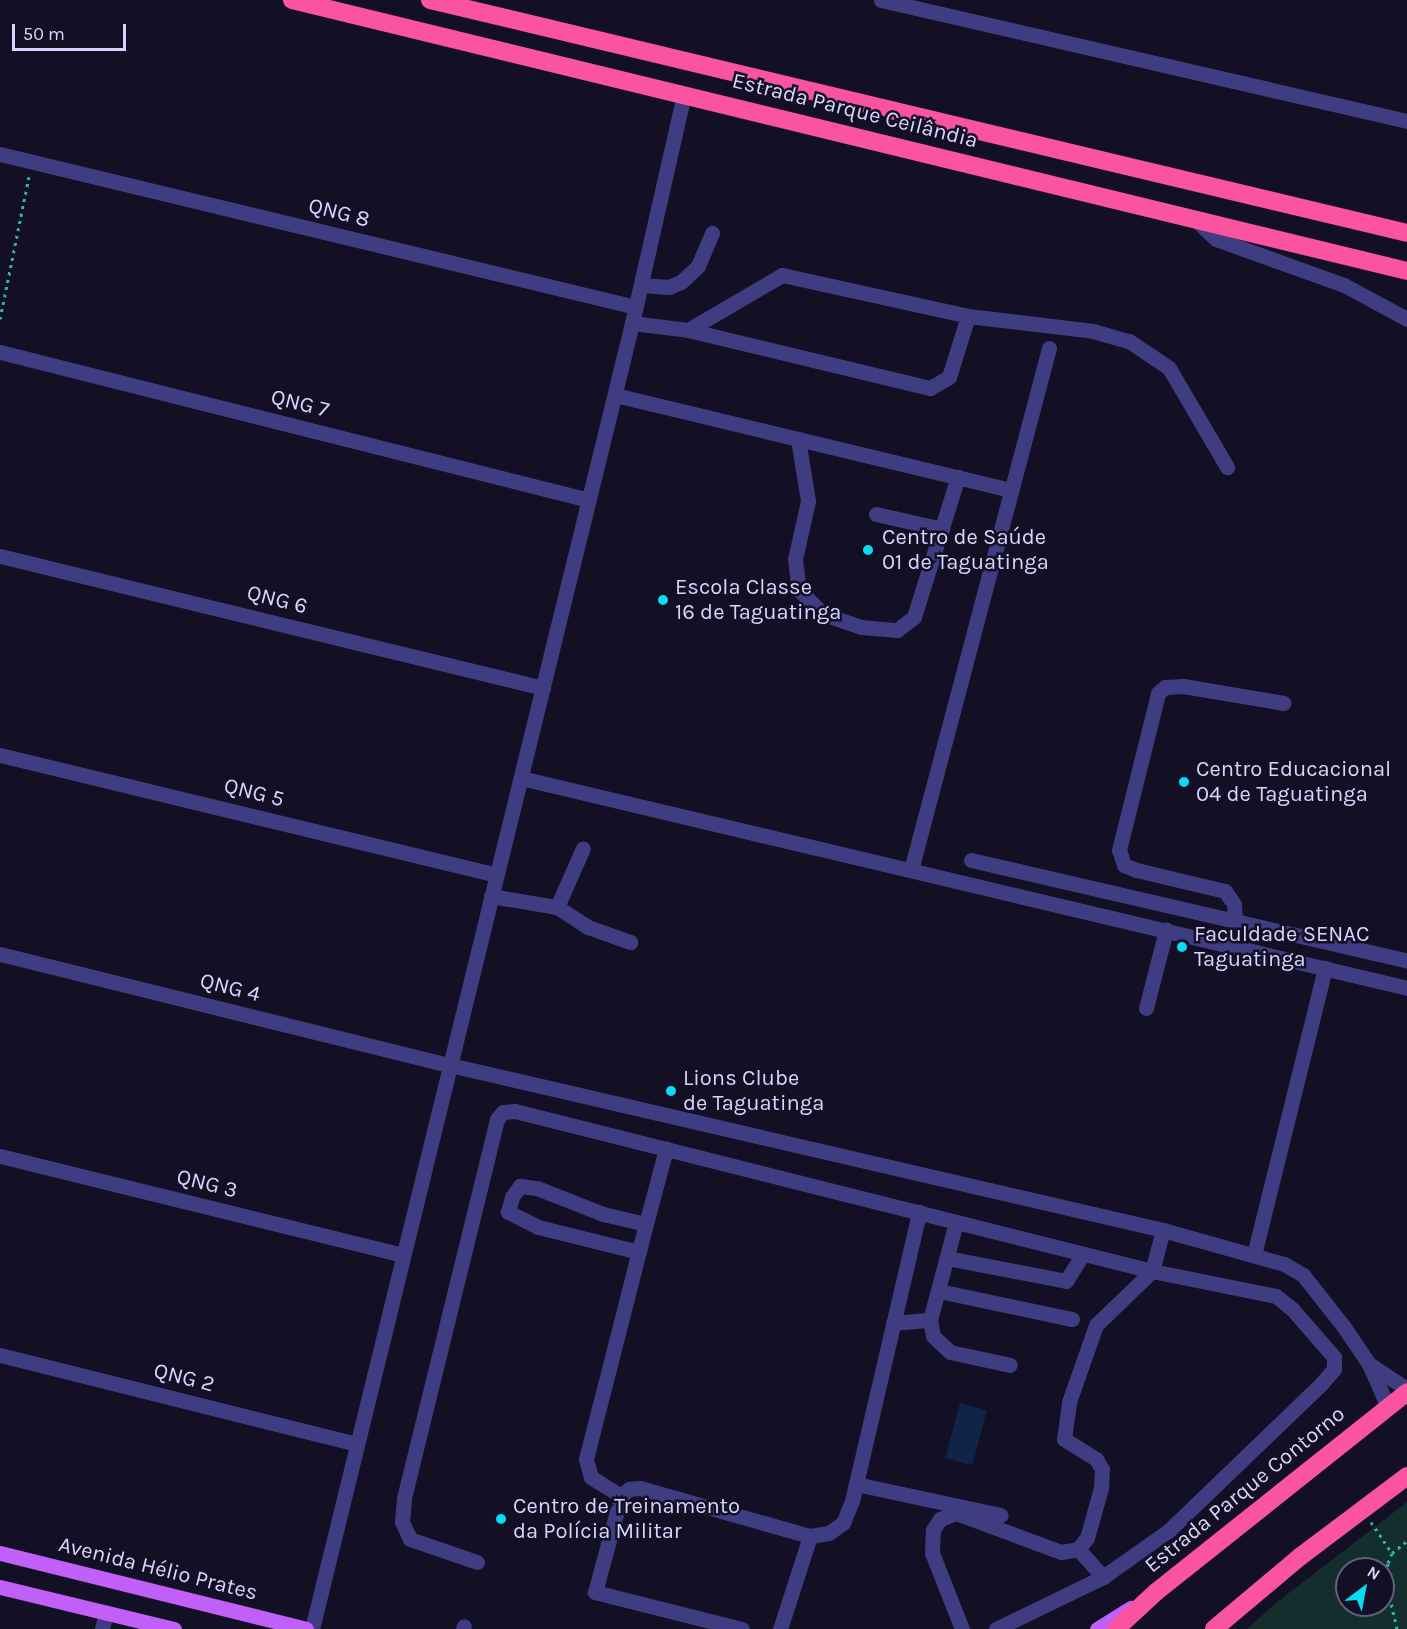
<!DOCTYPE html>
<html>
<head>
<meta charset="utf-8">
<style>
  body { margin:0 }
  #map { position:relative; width:1407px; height:1629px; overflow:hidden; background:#130f24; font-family:Karla,sans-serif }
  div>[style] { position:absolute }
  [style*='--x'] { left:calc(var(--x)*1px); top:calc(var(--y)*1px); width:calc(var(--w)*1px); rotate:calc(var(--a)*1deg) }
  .green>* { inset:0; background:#132e2d }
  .water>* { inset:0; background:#102447; transform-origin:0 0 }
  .path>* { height:3px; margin-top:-1.5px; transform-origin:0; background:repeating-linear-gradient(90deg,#33b2ab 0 3px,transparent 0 7.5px) }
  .minor>* { height:15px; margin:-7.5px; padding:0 7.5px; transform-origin:7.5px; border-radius:7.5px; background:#3f3c81 }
  .major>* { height:15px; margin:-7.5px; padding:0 7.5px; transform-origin:7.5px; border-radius:7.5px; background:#c15ff9 }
  .highway>* { height:18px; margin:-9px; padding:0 9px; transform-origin:9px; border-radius:9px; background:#f953a1 }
  .dots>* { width:16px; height:16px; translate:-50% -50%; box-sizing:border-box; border:3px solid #130f24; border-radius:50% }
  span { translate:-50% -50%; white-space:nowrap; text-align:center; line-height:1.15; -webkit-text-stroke:5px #130f24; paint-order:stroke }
  .street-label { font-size:22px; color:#d9d4fd }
  .poi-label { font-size:22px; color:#d9d4fd }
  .left { translate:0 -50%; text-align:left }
  .north { position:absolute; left:1335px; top:1557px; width:60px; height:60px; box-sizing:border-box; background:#130f24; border:2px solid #625e7b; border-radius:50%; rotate:32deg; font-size:16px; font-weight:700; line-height:24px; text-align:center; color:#d9d4fd }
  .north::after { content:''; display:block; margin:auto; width:21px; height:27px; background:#09dbf4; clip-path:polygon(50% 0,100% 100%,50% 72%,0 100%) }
  .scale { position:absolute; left:12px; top:24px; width:114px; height:27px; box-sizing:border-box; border:3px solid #d9d4fd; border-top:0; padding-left:8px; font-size:18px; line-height:21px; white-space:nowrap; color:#d9d4fd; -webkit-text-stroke:4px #130f24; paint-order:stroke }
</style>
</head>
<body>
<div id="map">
  <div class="green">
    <i style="clip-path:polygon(evenodd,1407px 1502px,1407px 1629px,1247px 1629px,1276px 1603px,1407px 1502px,1347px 1569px,1383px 1569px,1383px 1605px,1347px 1605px,1347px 1569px)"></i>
  </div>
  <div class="water">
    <i style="left:960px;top:1403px;width:28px;height:57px;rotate:15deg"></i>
  </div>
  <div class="path">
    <i style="--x:0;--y:319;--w:145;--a:-78.5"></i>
    <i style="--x:1371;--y:1522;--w:37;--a:56"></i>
    <i style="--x:1397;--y:1629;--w:49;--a:-102.9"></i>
    <i style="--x:1386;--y:1581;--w:18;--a:-84"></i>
    <i style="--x:1388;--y:1563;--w:11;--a:-68"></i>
    <i style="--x:1392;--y:1553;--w:19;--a:-39"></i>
  </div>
  <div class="minor">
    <i style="--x:881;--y:0;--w:540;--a:12.95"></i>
    <i style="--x:0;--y:154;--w:654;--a:13.53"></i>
    <i style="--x:1195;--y:219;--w:29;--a:44"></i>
    <i style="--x:1216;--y:239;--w:136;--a:19.8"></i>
    <i style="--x:1344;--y:285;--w:72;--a:28.4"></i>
    <i style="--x:641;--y:285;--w:28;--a:4"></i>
    <i style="--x:669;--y:287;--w:13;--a:-23"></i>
    <i style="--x:681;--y:282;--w:23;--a:-43"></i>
    <i style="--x:698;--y:266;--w:36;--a:-67"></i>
    <i style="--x:632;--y:323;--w:56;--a:7.1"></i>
    <i style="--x:688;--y:330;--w:249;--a:13.5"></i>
    <i style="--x:930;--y:388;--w:22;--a:-30"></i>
    <i style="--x:949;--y:377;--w:64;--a:-72.7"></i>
    <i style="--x:688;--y:330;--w:109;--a:-30.3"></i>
    <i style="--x:782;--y:275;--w:190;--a:12.4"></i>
    <i style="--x:968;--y:316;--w:126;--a:6.8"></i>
    <i style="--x:1093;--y:331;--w:37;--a:16"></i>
    <i style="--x:1129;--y:341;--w:48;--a:34"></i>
    <i style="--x:1169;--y:368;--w:115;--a:59.6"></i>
    <i style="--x:0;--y:352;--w:607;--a:14.1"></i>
    <i style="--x:615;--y:395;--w:408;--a:13.5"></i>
    <i style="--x:798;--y:439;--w:63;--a:80.8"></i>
    <i style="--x:808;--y:501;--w:59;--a:102.6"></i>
    <i style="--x:795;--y:559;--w:31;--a:83"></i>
    <i style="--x:799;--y:590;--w:34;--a:45"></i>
    <i style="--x:823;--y:614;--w:40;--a:18.9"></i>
    <i style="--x:861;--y:627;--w:36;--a:5"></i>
    <i style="--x:897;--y:630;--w:21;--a:-37"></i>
    <i style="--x:914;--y:617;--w:147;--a:-72.6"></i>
    <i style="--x:876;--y:514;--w:68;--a:12.8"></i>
    <i style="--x:0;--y:556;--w:559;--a:13.66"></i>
    <i style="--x:0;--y:755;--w:511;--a:13.57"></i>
    <i style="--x:521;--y:778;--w:911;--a:13.33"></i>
    <i style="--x:971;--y:860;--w:448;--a:13"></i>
    <i style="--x:911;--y:870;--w:540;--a:-75.19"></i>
    <i style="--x:491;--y:896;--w:67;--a:9.5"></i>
    <i style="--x:557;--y:907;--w:37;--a:33"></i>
    <i style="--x:588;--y:927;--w:45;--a:19.7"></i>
    <i style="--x:557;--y:907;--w:64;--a:-66.2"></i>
    <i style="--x:1235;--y:919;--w:15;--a:-94"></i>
    <i style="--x:1234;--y:904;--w:16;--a:-125"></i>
    <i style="--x:1225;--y:891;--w:91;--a:-166.7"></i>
    <i style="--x:1136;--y:870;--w:13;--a:-157"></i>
    <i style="--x:1124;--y:865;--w:16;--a:-108"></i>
    <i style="--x:1119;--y:850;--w:162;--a:-76"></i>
    <i style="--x:1158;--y:693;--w:9;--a:-41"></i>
    <i style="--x:1165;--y:687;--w:18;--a:-3"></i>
    <i style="--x:1183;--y:686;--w:102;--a:9.6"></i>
    <i style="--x:0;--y:954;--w:463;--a:13.9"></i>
    <i style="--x:450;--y:1065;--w:732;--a:13.03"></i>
    <i style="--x:1163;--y:1230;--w:126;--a:15.7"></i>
    <i style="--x:1284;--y:1264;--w:22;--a:30"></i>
    <i style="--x:1303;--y:1275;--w:66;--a:51.7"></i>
    <i style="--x:1344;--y:1327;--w:45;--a:56"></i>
    <i style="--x:1369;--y:1364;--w:47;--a:66.2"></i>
    <i style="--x:1146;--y:1008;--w:81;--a:-75.6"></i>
    <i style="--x:0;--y:1156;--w:415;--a:13.8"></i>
    <i style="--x:639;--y:1252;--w:104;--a:-166.1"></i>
    <i style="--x:538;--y:1227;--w:34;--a:-153"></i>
    <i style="--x:508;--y:1212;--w:16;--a:-75"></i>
    <i style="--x:512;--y:1197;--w:14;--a:-54"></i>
    <i style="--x:520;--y:1186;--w:17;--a:7"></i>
    <i style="--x:537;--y:1188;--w:71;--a:21.5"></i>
    <i style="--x:603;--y:1214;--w:44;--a:13.1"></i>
    <i style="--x:646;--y:1224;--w:78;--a:-75.1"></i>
    <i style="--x:1254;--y:1255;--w:296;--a:-76.1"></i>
    <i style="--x:947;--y:1258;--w:121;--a:10.9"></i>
    <i style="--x:1066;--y:1281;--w:32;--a:-58"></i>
    <i style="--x:939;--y:1291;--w:136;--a:11.9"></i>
    <i style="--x:930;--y:1320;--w:16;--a:79"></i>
    <i style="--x:933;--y:1336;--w:23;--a:43"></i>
    <i style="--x:950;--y:1352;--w:61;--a:12.2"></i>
    <i style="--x:893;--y:1323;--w:37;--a:-5"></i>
    <i style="--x:930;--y:1320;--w:101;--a:-75.1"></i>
    <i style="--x:0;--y:1355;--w:368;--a:14"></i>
    <i style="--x:1369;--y:1364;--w:45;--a:33.3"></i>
    <i style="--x:856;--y:1484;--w:148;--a:12.1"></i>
    <i style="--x:621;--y:1496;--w:36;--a:-148"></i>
    <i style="--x:591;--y:1477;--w:19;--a:-106"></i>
    <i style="--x:586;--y:1459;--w:243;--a:-75.7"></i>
    <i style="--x:1078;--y:1549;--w:38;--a:48"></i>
    <i style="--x:477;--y:1562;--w:71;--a:-161.1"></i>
    <i style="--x:410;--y:1539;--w:19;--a:-115"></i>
    <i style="--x:402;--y:1522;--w:24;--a:-85"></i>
    <i style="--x:404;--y:1498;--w:390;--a:-76.2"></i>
    <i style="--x:497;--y:1119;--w:9;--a:-49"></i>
    <i style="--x:503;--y:1112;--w:12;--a:-5"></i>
    <i style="--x:515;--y:1111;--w:657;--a:14.1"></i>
    <i style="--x:1152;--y:1271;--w:126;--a:11.4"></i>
    <i style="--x:1276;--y:1296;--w:22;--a:39"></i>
    <i style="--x:1293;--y:1310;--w:62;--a:48.9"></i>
    <i style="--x:1334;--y:1357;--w:12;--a:90"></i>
    <i style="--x:1334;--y:1369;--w:20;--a:131"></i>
    <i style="--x:1321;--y:1384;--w:212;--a:136.1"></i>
    <i style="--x:1168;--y:1531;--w:80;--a:144.7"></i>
    <i style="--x:1103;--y:1577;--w:119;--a:154.1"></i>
    <i style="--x:102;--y:1629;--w:17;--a:-77"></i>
    <i style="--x:312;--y:1629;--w:1345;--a:-76.23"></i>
    <i style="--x:632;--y:323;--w:235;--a:-77.2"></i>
    <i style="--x:463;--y:1629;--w:3;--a:-72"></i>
    <i style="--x:742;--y:1629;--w:152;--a:-165.9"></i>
    <i style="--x:595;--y:1592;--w:99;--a:-74.8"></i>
    <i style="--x:621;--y:1496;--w:11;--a:-41"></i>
    <i style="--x:629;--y:1489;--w:11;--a:-5"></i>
    <i style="--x:640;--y:1488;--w:177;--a:15.8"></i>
    <i style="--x:810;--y:1536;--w:19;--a:-9"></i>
    <i style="--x:829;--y:1533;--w:17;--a:-36"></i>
    <i style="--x:843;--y:1523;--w:24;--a:-68"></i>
    <i style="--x:852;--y:1501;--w:297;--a:-76.9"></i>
    <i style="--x:780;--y:1629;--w:98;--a:-72.1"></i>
    <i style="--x:962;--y:1629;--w:82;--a:-111.5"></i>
    <i style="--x:932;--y:1553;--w:23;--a:-88"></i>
    <i style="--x:933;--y:1530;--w:13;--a:-58"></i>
    <i style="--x:940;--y:1519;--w:17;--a:-21"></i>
    <i style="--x:956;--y:1513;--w:112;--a:20.4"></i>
    <i style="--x:1061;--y:1552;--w:17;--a:-10"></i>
    <i style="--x:1078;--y:1549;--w:14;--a:-51"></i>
    <i style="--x:1087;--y:1538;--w:52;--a:-74.4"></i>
    <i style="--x:1101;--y:1488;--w:19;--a:-87"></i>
    <i style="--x:1102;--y:1469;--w:12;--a:-121"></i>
    <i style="--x:1096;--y:1459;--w:38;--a:-148"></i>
    <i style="--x:1064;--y:1439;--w:37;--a:-82"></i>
    <i style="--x:1069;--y:1402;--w:82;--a:-70.7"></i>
    <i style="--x:1096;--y:1325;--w:78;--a:-44"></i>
    <i style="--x:1152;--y:1271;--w:42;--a:-75"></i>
  </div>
  <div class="major">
    <i style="--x:0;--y:1553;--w:315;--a:13.9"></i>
    <i style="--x:0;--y:1587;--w:179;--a:13.6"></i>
    <i style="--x:1097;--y:1629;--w:40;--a:-32"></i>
  </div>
  <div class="highway">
    <i style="--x:292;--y:0;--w:1147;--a:13.66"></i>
    <i style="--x:430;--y:0;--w:1004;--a:13.41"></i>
    <i style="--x:1116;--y:1629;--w:54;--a:-42.8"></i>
    <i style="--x:1156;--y:1592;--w:321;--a:-38.5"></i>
    <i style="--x:1214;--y:1629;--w:114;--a:-40"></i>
    <i style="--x:1301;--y:1556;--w:133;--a:-37"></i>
  </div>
  <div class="dots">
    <i style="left:868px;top:550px;background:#09dbf4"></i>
    <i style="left:663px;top:600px;background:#09dbf4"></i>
    <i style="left:1184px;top:782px;background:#09dbf4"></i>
    <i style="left:1182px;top:947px;background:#09dbf4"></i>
    <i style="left:671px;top:1091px;background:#09dbf4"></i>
    <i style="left:501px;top:1519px;background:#09dbf4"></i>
  </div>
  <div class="street-label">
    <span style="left:855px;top:111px;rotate:14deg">Estrada Parque Ceilândia</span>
    <span style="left:339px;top:213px;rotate:14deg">QNG 8</span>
    <span style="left:300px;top:404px;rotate:14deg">QNG 7</span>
    <span style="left:277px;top:600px;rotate:14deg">QNG 6</span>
    <span style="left:254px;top:793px;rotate:14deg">QNG 5</span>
    <span style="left:230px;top:988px;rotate:14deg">QNG 4</span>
    <span style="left:207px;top:1184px;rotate:14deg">QNG 3</span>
    <span style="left:184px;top:1378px;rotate:14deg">QNG 2</span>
    <span style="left:1245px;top:1490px;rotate:-39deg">Estrada Parque Contorno</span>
    <span style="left:158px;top:1569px;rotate:14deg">Avenida Hélio Prates</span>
  </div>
  <div class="poi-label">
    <span class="left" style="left:882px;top:550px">Centro de Saúde<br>01 de Taguatinga</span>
    <span class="left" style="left:675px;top:600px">Escola Classe<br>16 de Taguatinga</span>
    <span class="left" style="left:1196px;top:782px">Centro Educacional<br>04 de Taguatinga</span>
    <span class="left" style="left:1194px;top:947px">Faculdade SENAC<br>Taguatinga</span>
    <span class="left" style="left:683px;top:1091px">Lions Clube<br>de Taguatinga</span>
    <span class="left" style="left:513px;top:1519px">Centro de Treinamento<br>da Polícia Militar</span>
  </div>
  <div class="north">N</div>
  <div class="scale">50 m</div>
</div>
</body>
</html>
